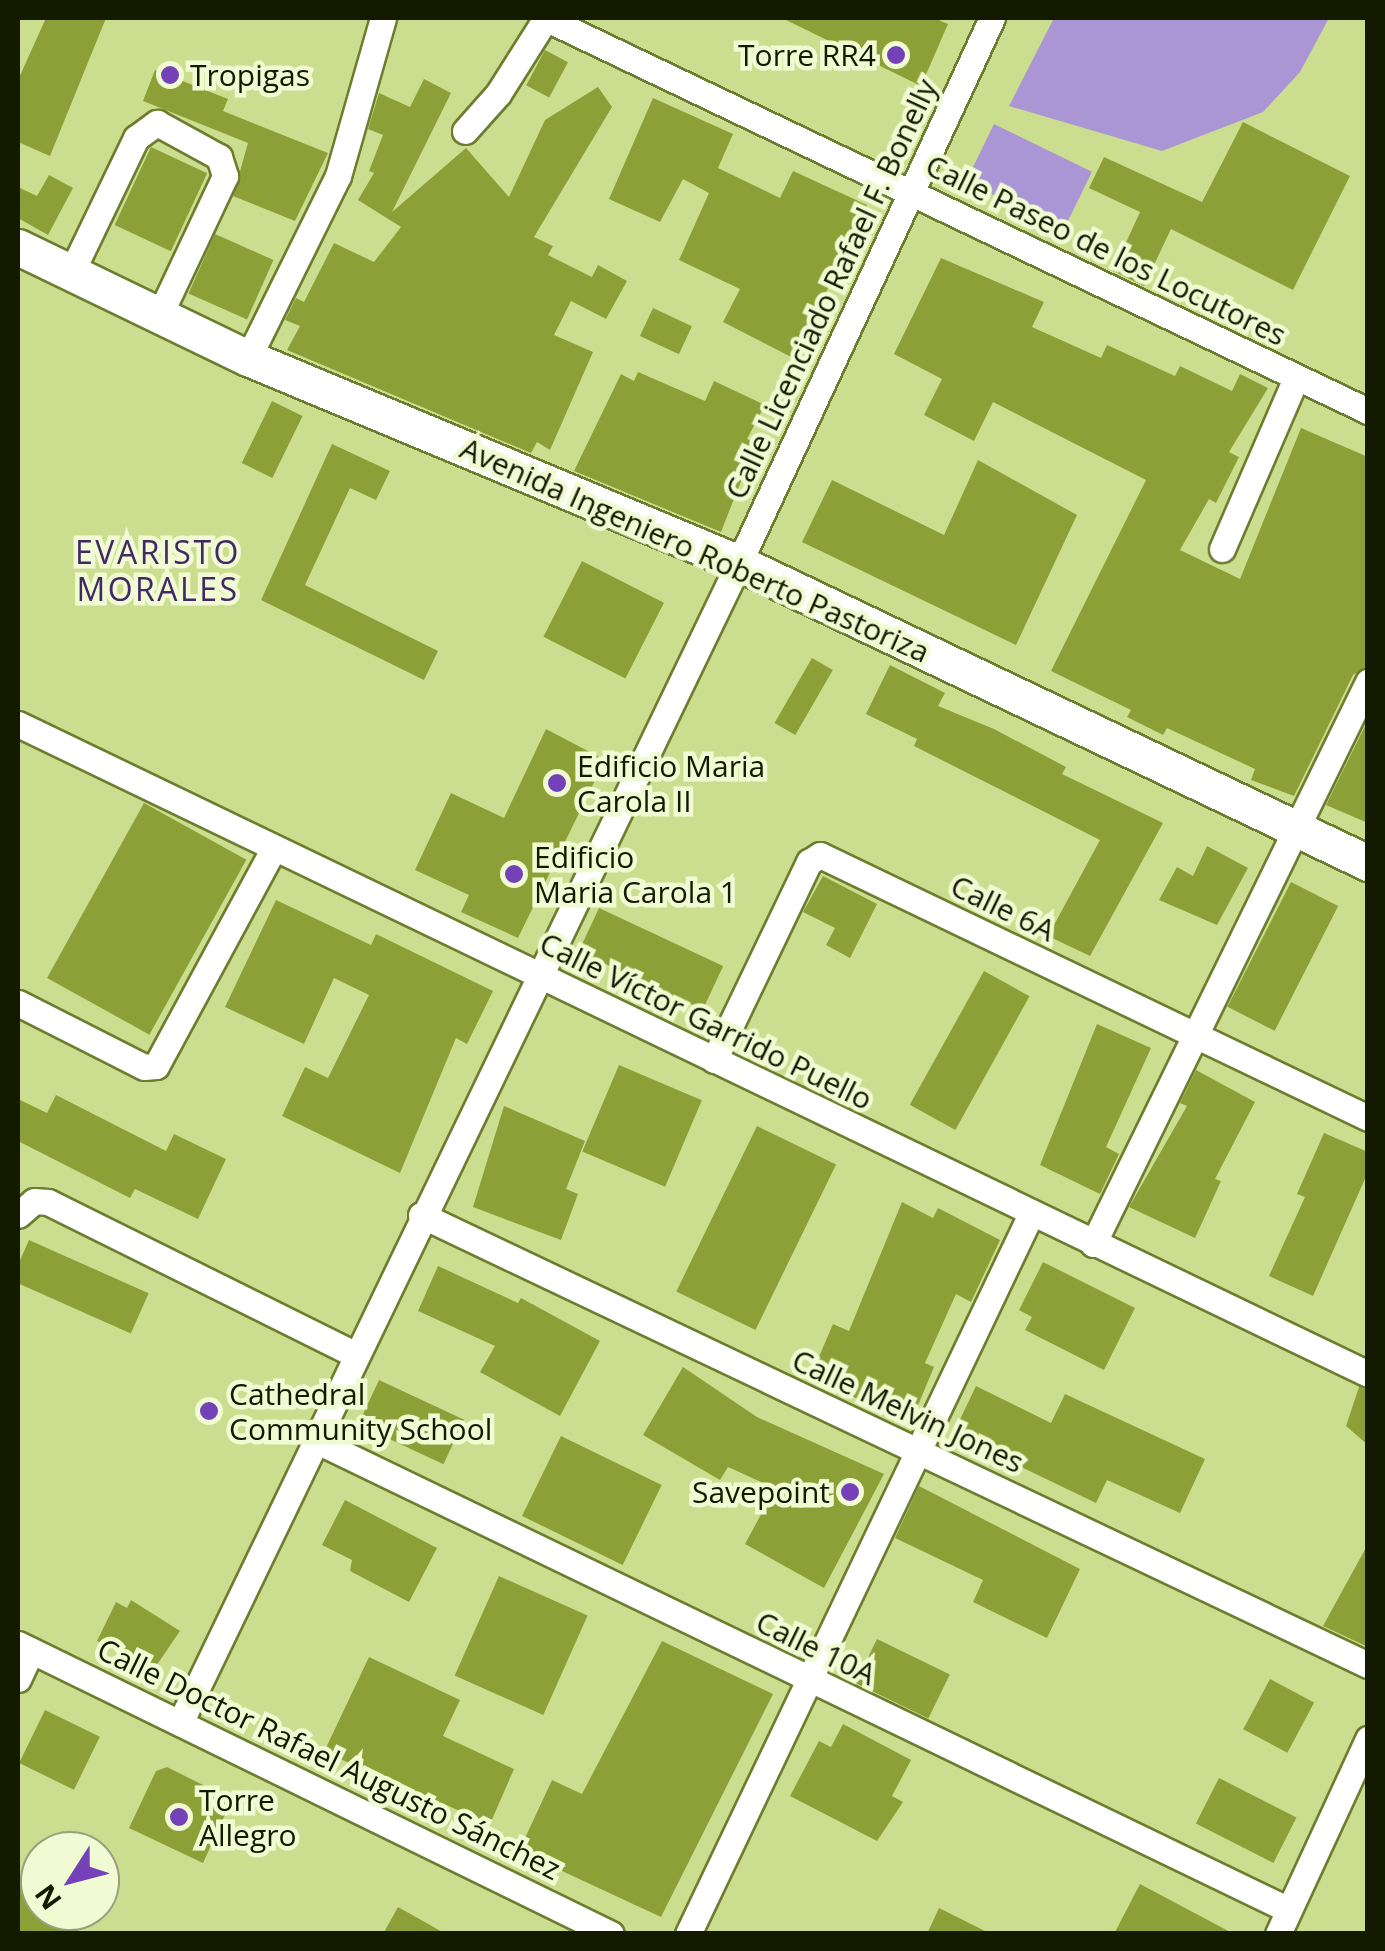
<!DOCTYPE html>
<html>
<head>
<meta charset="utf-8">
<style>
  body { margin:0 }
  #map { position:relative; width:1385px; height:1951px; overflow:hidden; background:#cbde8f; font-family:"Open Sans",sans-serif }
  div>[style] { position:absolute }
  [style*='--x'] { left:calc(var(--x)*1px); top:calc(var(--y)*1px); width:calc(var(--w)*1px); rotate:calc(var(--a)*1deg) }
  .green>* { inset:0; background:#ab96d5; transform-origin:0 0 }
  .building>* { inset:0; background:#8ca037; transform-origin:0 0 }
  .roads { filter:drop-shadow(2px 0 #6d7d2f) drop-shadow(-2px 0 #6d7d2f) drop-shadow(0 2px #6d7d2f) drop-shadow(0 -2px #6d7d2f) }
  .street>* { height:25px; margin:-12.5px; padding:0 12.5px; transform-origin:12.5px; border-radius:12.5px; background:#fff }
  .secondary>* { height:35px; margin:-17.5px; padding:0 17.5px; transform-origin:17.5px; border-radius:17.5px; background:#fff }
  .dots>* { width:28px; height:28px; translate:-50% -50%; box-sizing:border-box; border:5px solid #f0fad3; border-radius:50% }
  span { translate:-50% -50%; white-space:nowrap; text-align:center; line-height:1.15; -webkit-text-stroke:9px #f0fad3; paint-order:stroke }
  .poi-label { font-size:30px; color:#141a00 }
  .right { translate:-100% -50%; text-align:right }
  .left { translate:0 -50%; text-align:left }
  .street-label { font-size:30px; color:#141a00 }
  .neighbourhood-label { font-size:32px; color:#412a64; letter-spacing:2.5px }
  .frame { position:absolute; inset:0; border:20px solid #141a00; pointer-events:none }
  .north { position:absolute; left:20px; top:1831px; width:100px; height:100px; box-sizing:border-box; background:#f0fad3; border:2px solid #98a07f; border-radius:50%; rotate:234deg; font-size:28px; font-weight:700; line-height:40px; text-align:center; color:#141a00 }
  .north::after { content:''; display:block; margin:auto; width:35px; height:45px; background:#7441b8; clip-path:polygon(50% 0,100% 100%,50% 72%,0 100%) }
</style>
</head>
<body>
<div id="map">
  <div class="green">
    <i style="clip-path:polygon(1054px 18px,1329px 18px,1300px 72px,1263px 112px,1162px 151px,1009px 106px)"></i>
    <i style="left:994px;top:124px;width:109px;height:64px;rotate:26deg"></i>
  </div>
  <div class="building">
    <i style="clip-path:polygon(46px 18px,106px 18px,50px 156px,18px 142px,18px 80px)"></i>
    <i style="clip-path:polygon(782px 18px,934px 18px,948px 24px,921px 86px)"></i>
    <i style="left:545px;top:50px;width:26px;height:40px;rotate:28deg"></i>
    <i style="clip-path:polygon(155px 70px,228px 99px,223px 111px,328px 153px,295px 221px,233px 196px,248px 143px,143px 101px)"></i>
    <i style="clip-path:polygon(424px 79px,451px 93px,392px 212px,466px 148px,509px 197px,545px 120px,598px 87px,612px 107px,534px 237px,553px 246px,548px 255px,592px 277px,598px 265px,627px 281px,606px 319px,571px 301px,554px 335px,593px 352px,550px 450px,537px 442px,531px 453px,287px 350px,300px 326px,285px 320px,296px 298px,304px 302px,334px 243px,374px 262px,401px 227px,358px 200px,374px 173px,369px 171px,383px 135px,368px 129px,379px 93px,410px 107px)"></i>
    <i style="clip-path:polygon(653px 98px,733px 134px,718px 168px,780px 198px,793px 171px,867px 205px,795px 359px,723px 322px,740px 289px,679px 260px,709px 193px,683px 179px,660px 222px,609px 199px)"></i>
    <i style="clip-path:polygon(1243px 122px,1350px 176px,1293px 290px,1171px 229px,1144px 286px,1113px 271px,1140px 212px,1089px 188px,1104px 157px,1202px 202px)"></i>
    <i style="left:151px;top:147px;width:62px;height:86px;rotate:25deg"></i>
    <i style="clip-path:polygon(49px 175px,73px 188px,48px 235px,18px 218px,18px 187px,37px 196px)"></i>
    <i style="left:215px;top:234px;width:64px;height:65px;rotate:24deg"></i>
    <i style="clip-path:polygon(941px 258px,1044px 302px,1032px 327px,1101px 358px,1107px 345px,1175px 376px,1180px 366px,1232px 391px,1240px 374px,1268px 388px,1229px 452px,1239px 457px,1216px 503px,1209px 499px,1180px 550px,1240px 579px,1301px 428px,1368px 457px,1368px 666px,1353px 675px,1294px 796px,1251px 780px,1255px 769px,1167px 728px,1163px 735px,1127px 717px,1131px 710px,1051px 671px,1146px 480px,993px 402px,974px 441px,924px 415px,942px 379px,894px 354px)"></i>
    <i style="left:653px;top:308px;width:43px;height:31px;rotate:25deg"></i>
    <i style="clip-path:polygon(638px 372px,705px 401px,714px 381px,765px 405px,747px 439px,756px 443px,721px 532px,574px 471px,621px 374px,634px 381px)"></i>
    <i style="left:272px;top:401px;width:34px;height:69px;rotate:26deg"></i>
    <i style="clip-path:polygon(332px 444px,390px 471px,376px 500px,350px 488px,305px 585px,438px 651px,424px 680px,261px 600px)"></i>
    <i style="clip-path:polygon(978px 460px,1077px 515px,1016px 645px,802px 542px,832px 480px,944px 535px)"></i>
    <i style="left:582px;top:561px;width:92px;height:85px;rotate:27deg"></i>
    <i style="left:812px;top:658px;width:24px;height:75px;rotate:30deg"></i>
    <i style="clip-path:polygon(890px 665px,945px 693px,938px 706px,994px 729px,1066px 767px,1062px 774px,1163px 823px,1090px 956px,1048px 936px,1100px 840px,914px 746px,917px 739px,866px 714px)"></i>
    <i style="clip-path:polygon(1368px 720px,1368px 823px,1326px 805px)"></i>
    <i style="clip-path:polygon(546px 729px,605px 760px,518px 938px,461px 912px,469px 895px,415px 870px,451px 793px,504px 818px)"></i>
    <i style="left:144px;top:803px;width:117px;height:200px;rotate:29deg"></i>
    <i style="clip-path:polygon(1207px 846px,1248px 868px,1217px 925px,1159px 900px,1177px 867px,1193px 876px)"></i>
    <i style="clip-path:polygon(823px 876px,877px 904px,850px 958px,826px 945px,835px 928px,803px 912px)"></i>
    <i style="left:1291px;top:882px;width:53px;height:140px;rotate:27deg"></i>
    <i style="clip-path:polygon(276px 900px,371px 945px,376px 934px,493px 991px,467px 1044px,456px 1038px,400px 1173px,282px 1116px,305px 1067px,328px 1078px,369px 995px,334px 978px,304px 1044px,225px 1007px)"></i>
    <i style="left:599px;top:908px;width:137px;height:48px;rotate:25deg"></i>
    <i style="left:984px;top:971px;width:52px;height:153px;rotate:29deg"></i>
    <i style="clip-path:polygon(1097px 1024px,1151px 1048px,1106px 1147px,1119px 1154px,1100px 1194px,1040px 1165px)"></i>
    <i style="left:619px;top:1065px;width:90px;height:94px;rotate:23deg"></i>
    <i style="clip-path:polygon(1196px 1070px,1255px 1102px,1215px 1179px,1221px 1181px,1195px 1238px,1129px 1207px,1187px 1106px,1180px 1103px)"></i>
    <i style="clip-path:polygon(56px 1095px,166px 1151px,174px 1134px,226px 1159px,198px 1219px,135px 1189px,130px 1198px,18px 1141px,18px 1099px,47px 1113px)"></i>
    <i style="clip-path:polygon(504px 1106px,585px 1141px,566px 1189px,578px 1194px,561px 1240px,473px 1207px)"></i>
    <i style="left:757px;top:1126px;width:88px;height:184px;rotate:26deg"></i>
    <i style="clip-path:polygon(1324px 1133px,1368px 1152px,1368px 1172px,1313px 1296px,1269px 1276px,1305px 1197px,1297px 1194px)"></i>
    <i style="clip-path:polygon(902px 1202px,933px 1218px,938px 1208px,1000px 1240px,971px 1302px,956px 1294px,925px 1363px,934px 1367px,911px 1422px,810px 1378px,833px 1324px,849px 1331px)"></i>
    <i style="left:29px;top:1240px;width:131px;height:44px;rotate:24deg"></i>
    <i style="clip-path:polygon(1043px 1262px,1135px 1308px,1104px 1370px,1025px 1330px,1032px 1317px,1019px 1310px)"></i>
    <i style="clip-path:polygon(438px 1266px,518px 1303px,521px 1298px,600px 1341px,560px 1416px,480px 1372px,495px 1346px,418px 1311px)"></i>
    <i style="clip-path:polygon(683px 1367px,757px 1417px,884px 1474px,824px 1588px,745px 1544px,765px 1507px,752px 1499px,761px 1482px,728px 1467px,720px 1480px,643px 1435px)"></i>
    <i style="left:379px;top:1380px;width:94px;height:49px;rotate:25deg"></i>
    <i style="clip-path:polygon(976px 1386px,1051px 1423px,1065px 1394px,1205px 1459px,1180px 1513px,1107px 1480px,1096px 1503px,953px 1434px)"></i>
    <i style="clip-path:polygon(1359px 1387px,1368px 1390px,1368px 1445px,1346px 1426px)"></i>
    <i style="left:561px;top:1436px;width:112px;height:89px;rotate:26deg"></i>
    <i style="clip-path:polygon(919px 1486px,1080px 1569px,1047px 1638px,973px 1602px,983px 1580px,895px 1538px)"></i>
    <i style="clip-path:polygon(345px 1500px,437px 1548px,409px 1602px,350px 1571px,352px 1560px,322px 1545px)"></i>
    <i style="clip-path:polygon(1368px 1544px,1368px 1647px,1323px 1626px)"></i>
    <i style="left:499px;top:1576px;width:97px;height:109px;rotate:24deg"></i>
    <i style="clip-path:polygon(131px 1600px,180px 1631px,154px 1669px,97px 1641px,116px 1602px,127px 1608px)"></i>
    <i style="left:877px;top:1639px;width:81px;height:49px;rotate:26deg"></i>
    <i style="clip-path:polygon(662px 1641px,773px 1694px,661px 1917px,519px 1851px,552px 1780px,582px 1794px)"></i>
    <i style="clip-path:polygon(369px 1657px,460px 1700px,443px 1736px,514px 1769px,490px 1824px,324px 1752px)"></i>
    <i style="left:1270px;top:1679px;width:50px;height:57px;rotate:28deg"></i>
    <i style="left:45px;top:1710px;width:61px;height:59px;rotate:26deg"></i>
    <i style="clip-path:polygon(843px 1724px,911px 1760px,892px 1796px,903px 1802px,877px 1841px,790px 1796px,819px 1741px,831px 1747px)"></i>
    <i style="clip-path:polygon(167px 1767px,225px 1796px,229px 1806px,203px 1863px,129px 1828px,156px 1771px)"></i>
    <i style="left:1219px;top:1778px;width:87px;height:51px;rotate:27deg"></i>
    <i style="clip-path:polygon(18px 1880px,40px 1891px,40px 1911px,87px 1911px,76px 1934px,18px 1934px)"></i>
    <i style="clip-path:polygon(1140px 1884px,1234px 1934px,1114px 1934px)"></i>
    <i style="clip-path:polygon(398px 1907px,446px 1934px,383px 1934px)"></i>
    <i style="clip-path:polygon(939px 1908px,991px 1934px,927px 1934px)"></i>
  </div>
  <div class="roads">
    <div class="street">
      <i style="--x:545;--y:18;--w:912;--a:25.53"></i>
      <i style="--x:465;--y:131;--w:50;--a:-48.3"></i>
      <i style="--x:498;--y:94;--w:90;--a:-57.7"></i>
      <i style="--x:71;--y:273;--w:150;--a:-64.3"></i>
      <i style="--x:136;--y:138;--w:26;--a:-36"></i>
      <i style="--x:157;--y:123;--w:71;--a:28.7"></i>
      <i style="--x:219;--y:157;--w:20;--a:72"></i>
      <i style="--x:225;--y:176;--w:155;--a:115.2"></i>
      <i style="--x:248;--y:358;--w:203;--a:-63.7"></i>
      <i style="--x:338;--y:176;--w:164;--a:-74.1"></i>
      <i style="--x:1222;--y:549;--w:186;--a:-66.6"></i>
      <i style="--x:18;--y:724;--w:1498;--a:25.71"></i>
      <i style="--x:18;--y:1003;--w:141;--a:26.9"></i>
      <i style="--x:144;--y:1067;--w:12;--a:-5"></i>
      <i style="--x:156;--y:1066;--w:246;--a:-61.6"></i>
      <i style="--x:714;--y:1060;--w:220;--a:-64.4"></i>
      <i style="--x:809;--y:862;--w:13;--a:-32"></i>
      <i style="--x:820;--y:855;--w:608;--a:25.64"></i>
      <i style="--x:18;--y:1215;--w:21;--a:-41"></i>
      <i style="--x:34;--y:1201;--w:14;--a:4"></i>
      <i style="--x:48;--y:1202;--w:344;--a:26.4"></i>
      <i style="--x:421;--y:1215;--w:1048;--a:25.42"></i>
      <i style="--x:1093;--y:1244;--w:626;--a:-63.93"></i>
      <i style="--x:315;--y:1440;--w:1081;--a:25.76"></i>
      <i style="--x:18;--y:1644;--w:660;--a:26.06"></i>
      <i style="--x:18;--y:1679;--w:31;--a:-65"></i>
      <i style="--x:180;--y:1723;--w:1288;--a:-64.27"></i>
      <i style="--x:739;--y:563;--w:601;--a:-65.1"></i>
      <i style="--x:688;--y:1934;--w:798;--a:-64.53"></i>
      <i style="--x:1278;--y:1934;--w:215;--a:-65.2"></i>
    </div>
    <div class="secondary">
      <i style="--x:18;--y:247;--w:255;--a:25.8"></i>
      <i style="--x:248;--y:358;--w:532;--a:22.66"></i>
      <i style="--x:739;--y:563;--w:697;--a:25.5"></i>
    </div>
  </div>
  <div class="dots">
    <i style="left:896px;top:55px;background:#7441b8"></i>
    <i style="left:170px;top:75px;background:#7441b8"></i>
    <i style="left:557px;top:783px;background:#7441b8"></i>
    <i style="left:514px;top:874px;background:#7441b8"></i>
    <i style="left:209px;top:1411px;background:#7441b8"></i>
    <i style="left:850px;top:1492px;background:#7441b8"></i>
    <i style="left:179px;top:1817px;background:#7441b8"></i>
  </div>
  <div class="poi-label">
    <span class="right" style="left:876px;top:55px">Torre RR4</span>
    <span class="left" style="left:190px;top:75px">Tropigas</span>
    <span class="left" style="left:577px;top:783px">Edificio Maria<br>Carola II</span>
    <span class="left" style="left:534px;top:874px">Edificio<br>Maria Carola 1</span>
    <span class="left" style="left:229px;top:1411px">Cathedral<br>Community School</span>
    <span class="right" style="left:830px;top:1492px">Savepoint</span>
    <span class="left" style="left:199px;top:1817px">Torre<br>Allegro</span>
  </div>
  <div class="street-label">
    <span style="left:1106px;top:250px;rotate:26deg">Calle Paseo de los Locutores</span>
    <span style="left:831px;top:289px;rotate:-65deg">Calle Licenciado Rafael F. Bonelly</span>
    <span style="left:695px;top:550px;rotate:24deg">Avenida Ingeniero Roberto Pastoriza</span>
    <span style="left:1003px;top:908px;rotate:26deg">Calle 6A</span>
    <span style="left:706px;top:1021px;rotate:26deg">Calle Víctor Garrido Puello</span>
    <span style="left:908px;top:1411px;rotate:25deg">Calle Melvin Jones</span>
    <span style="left:816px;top:1648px;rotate:26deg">Calle 10A</span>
    <span style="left:329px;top:1759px;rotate:26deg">Calle Doctor Rafael Augusto Sánchez</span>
  </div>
  <div class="neighbourhood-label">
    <span style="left:158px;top:571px">EVARISTO<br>MORALES</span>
  </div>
  <div class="frame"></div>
  <div class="north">N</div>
</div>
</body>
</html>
